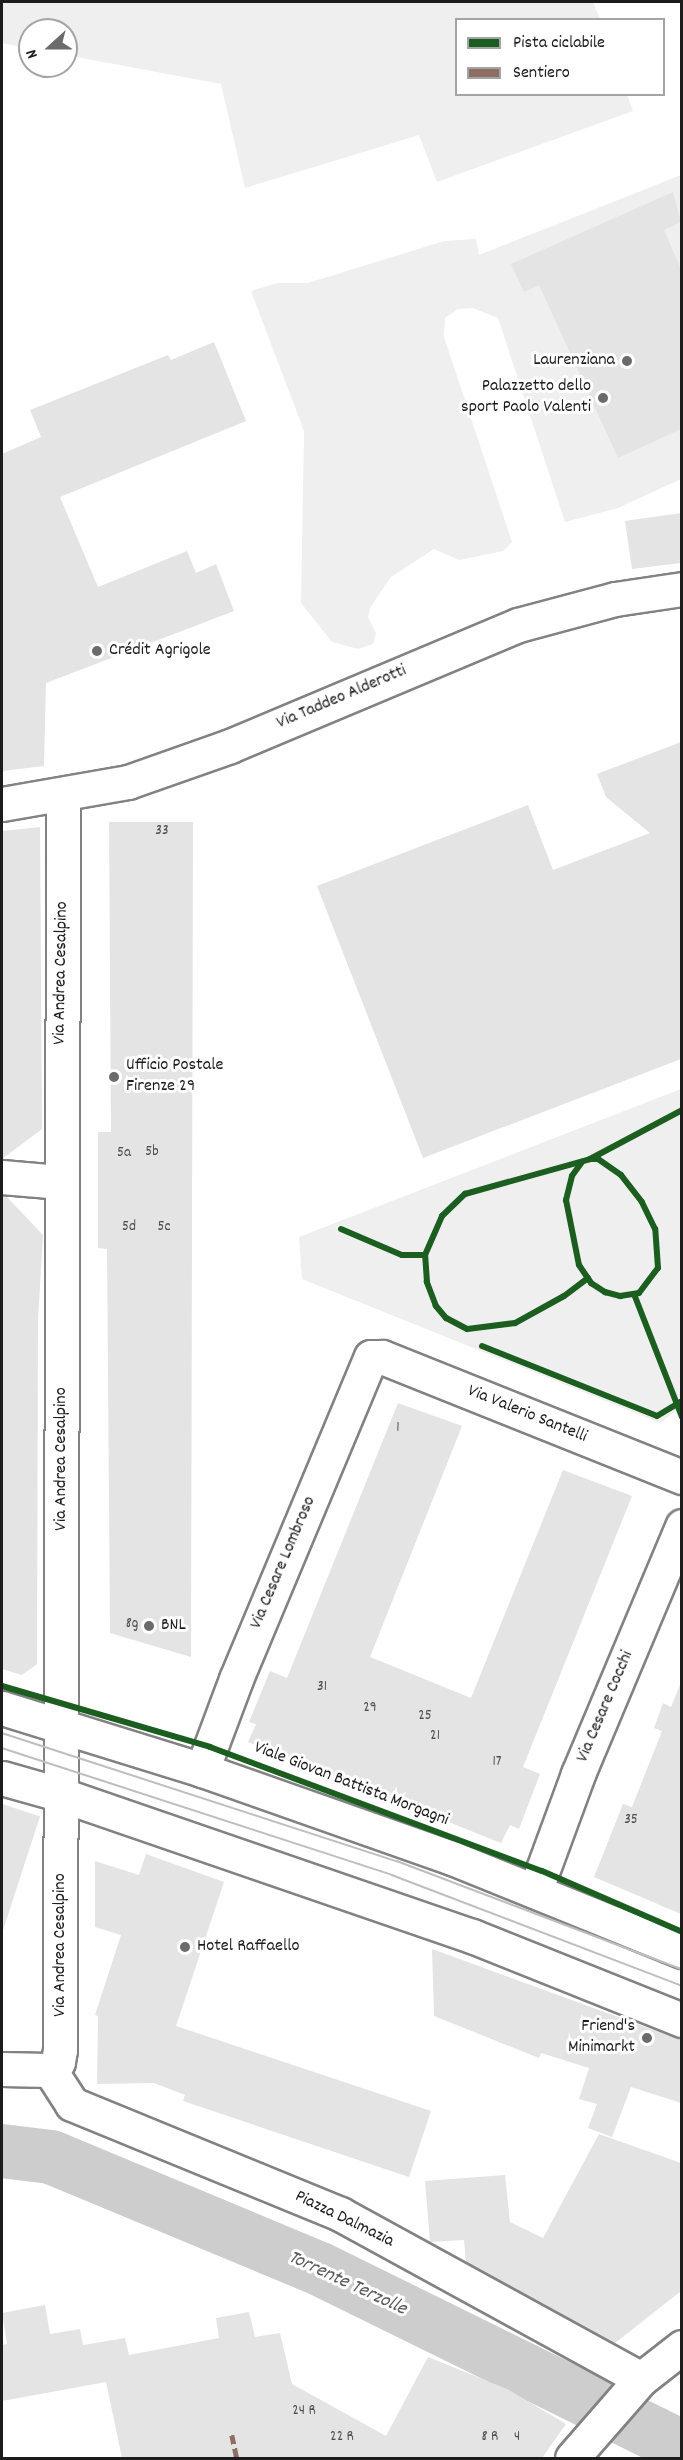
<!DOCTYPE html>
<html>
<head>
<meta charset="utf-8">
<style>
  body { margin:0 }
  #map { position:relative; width:683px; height:2460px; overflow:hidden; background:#fff; font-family:Dekko,sans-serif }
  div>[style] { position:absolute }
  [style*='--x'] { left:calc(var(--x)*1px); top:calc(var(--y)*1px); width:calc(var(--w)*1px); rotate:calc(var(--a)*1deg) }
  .green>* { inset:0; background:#efefef }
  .river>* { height:54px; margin:-27px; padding:0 27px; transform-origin:27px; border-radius:27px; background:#cdcdcd }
  .building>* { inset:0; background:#e4e4e4; transform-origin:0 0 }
  .roads { filter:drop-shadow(2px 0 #828282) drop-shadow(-2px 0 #828282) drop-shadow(0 2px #828282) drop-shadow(0 -2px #828282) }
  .street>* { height:33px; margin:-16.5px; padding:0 16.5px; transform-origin:16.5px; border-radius:16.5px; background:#fff }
  .secondary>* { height:33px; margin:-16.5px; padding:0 16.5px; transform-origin:16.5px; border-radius:16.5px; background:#fff }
  .tram>* { height:1.5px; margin:-0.75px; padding:0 0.75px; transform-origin:0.75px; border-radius:0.75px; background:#bebebe }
  .quiet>* { height:4.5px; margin-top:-2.25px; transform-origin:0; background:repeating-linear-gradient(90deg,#8d6e63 0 9px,transparent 0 13.5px) }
  .cycleway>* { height:6px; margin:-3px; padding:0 3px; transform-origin:3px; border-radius:3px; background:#1b5e20 }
  .dots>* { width:16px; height:16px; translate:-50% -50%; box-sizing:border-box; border:3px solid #fff; border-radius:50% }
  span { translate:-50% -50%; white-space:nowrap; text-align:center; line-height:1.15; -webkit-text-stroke:6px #fff; paint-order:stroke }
  .number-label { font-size:15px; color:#4e4e4e }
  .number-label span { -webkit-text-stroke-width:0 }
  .poi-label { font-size:18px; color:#1c1c1c }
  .right { translate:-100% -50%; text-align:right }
  .left { translate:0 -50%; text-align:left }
  .street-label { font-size:18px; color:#1c1c1c }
  .water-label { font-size:20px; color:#5a5a5a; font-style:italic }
  .frame { position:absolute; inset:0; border:3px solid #1c1c1c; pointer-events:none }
  .legend { position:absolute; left:455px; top:18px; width:210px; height:78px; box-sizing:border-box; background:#fff; border:2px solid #a4a4a4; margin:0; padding:8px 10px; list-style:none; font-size:18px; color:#1c1c1c }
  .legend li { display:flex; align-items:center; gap:12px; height:30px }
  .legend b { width:30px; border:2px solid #a4a4a4 }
  .north { position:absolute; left:18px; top:18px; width:60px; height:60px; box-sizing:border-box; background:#fff; border:2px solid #a4a4a4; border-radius:50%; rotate:249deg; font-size:16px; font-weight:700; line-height:24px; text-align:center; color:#1c1c1c }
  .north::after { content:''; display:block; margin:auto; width:21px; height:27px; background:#6b6b6b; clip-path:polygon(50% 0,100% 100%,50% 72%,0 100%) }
</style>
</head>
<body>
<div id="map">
  <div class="green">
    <i style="clip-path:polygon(2px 2px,593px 2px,600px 19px,456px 20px,456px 94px,627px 95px,633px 111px,437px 182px,419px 135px,245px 188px,221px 84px,66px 55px,66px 30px,30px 30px,30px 49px,2px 43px)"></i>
    <i style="clip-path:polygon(681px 175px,681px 479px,618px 508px,565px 522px,498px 318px,473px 308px,458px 309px,445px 318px,444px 337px,512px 542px,503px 551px,459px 560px,434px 549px,391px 577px,371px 606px,368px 617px,376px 633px,373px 644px,358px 649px,332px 642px,301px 603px,304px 431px,251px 291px,278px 283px,308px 283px,444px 241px,476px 239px,479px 255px)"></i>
    <i style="clip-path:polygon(681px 1089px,681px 1407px,660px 1423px,302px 1279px,299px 1237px)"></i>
  </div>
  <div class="river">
    <i style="--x:2;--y:2151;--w:49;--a:7"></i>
    <i style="--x:51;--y:2157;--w:291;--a:22.6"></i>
    <i style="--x:320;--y:2269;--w:403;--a:26.2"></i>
  </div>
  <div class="building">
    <i style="clip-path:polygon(673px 192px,681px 222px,664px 230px,681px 269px,681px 429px,618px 458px,539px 285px,524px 292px,511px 264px)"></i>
    <i style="clip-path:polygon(214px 342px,246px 421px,60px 497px,98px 587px,187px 551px,196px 573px,216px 564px,234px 611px,46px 683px,44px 766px,2px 771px,2px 454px,41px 437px,30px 410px,168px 355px,171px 360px)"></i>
    <i style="clip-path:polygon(681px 513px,681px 563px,632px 569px,625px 521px)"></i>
    <i style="clip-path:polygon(681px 742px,681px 1059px,423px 1158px,317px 886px,528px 805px,553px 870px,650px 833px,606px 797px,597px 774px)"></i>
    <i style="clip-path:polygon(109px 822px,193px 822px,191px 1657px,110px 1633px,107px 1249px,98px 1248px,98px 1132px,111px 1132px)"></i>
    <i style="clip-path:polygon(40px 827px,42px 1129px,2px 1159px,2px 831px)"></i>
    <i style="clip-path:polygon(2px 1196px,6px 1196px,43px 1235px,38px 1320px,37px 1664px,22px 1675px,2px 1669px)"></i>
    <i style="clip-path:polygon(398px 1403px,462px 1426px,370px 1657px,471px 1698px,563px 1470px,632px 1496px,523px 1767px,540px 1774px,519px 1829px,510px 1825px,501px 1843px,248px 1742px,256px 1724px,249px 1722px,270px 1671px,287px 1678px)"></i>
    <i style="clip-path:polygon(680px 1685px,681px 1685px,681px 1914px,594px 1877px,623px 1804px,632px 1807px,662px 1731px,654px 1728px,663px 1703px,671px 1707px)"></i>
    <i style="left:2px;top:1804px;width:40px;height:246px;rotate:18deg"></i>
    <i style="clip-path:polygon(146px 1854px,224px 1882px,176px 2026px,431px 2111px,409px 2177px,183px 2101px,185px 2095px,154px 2083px,97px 2084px,98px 2016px,95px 2015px,121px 1935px,95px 1927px,95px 1861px,139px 1875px)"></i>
    <i style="clip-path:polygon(432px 1949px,681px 2040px,681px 2103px,631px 2087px,612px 2137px,588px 2128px,597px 2104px,579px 2099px,589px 2068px,541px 2053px,539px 2058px,434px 2016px)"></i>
    <i style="clip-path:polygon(599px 2134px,681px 2163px,681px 2291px,615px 2343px,466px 2262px,464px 2240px,430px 2242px,425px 2181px,505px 2175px,510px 2222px,543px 2238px)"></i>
    <i style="clip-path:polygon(45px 2305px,50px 2334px,80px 2329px,83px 2345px,125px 2338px,129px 2355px,219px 2338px,216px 2318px,249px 2312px,255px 2337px,280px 2333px,292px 2384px,386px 2436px,428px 2357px,507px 2389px,566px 2424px,542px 2458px,122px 2458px,106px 2382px,2px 2401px,2px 2345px,7px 2344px,2px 2313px)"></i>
  </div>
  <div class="roads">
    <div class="street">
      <i style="--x:2;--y:1177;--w:58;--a:4.9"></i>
      <i style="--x:202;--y:1770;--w:97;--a:-69.5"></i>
      <i style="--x:236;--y:1679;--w:349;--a:-67.3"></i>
      <i style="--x:371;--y:1357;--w:11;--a:0"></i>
      <i style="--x:382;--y:1357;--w:323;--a:21.8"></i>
      <i style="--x:535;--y:1891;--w:125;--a:-69.8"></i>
      <i style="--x:578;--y:1774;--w:269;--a:-67.2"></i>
      <i style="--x:50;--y:2070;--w:40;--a:57.1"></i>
      <i style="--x:72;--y:2104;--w:290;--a:22.3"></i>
      <i style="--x:340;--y:2214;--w:343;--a:28.7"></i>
    </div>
    <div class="secondary">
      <i style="--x:2;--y:804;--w:128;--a:-9.9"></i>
      <i style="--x:128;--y:782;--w:108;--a:-19.4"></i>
      <i style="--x:230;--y:746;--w:312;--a:-22.8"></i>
      <i style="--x:518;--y:625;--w:100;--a:-15"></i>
      <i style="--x:615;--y:599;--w:68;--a:-8.5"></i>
      <i style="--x:2;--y:1708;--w:209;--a:17.2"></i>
      <i style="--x:202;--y:1770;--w:265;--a:19.4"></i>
      <i style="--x:452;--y:1858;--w:248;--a:22"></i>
      <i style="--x:2;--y:1778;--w:62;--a:15.8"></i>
      <i style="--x:62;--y:1795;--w:434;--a:19"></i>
      <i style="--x:472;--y:1936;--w:226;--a:21.8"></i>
      <i style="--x:2;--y:2069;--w:48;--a:1.2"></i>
      <i style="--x:50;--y:2070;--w:11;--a:-45"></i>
      <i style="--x:58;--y:2062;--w:12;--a:-81"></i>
      <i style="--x:60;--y:2050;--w:1255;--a:-89.86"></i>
      <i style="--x:572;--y:2458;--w:105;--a:-48.9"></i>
      <i style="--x:641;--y:2379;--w:52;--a:-38"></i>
    </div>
  </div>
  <div class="tram">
    <i style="--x:2;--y:1733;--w:415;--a:18"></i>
    <i style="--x:397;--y:1861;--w:305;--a:20.8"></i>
    <i style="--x:2;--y:1748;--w:410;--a:18"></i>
    <i style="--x:392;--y:1875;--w:311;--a:20.9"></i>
  </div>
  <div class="quiet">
    <i style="--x:232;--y:2435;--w:24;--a:78"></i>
  </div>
  <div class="cycleway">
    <i style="--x:582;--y:1162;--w:17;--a:126"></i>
    <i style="--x:572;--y:1176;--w:25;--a:104"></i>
    <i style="--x:566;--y:1200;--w:66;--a:78.7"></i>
    <i style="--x:579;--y:1265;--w:22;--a:56"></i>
    <i style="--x:591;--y:1283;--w:17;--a:33"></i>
    <i style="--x:605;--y:1292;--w:16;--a:15"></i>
    <i style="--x:620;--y:1296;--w:19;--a:-9"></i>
    <i style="--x:639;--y:1293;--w:31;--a:-53"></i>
    <i style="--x:658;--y:1268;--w:39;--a:-94"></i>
    <i style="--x:655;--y:1229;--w:30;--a:-116"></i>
    <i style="--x:642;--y:1202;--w:34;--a:-128"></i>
    <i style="--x:621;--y:1175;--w:28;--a:-145"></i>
    <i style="--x:598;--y:1159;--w:8;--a:180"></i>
    <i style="--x:341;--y:1229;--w:66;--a:23.1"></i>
    <i style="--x:402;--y:1255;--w:23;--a:0"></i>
    <i style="--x:588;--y:1278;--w:30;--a:143"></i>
    <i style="--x:564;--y:1296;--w:56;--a:151.1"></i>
    <i style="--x:515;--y:1323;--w:48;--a:172.9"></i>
    <i style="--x:467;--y:1329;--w:24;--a:-152"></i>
    <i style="--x:446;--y:1318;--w:16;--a:-130"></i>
    <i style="--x:436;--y:1306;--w:26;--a:-111"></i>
    <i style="--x:427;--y:1282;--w:27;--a:-94"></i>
    <i style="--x:425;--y:1255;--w:43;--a:-66.4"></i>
    <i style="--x:442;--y:1216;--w:32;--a:-44"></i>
    <i style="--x:465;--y:1194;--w:130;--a:-15.6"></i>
    <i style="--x:590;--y:1159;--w:104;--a:-28"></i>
    <i style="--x:634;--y:1294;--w:132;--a:68.7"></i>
    <i style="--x:482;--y:1346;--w:188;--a:21.8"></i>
    <i style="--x:657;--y:1416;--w:29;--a:-31"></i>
    <i style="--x:2;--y:1686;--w:217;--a:16.3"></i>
    <i style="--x:210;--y:1747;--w:354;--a:20.5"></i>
    <i style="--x:542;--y:1871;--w:153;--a:23.5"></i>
  </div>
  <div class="dots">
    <i style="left:627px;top:361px;background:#6b6b6b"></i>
    <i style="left:603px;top:398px;background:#6b6b6b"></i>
    <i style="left:97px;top:651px;background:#6b6b6b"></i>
    <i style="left:114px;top:1077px;background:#6b6b6b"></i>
    <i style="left:149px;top:1626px;background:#6b6b6b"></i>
    <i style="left:185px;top:1947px;background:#6b6b6b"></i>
    <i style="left:647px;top:2038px;background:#6b6b6b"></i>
  </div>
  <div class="number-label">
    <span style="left:162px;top:832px">33</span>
    <span style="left:152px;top:1153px">5b</span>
    <span style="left:124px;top:1154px">5a</span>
    <span style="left:129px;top:1228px">5d</span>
    <span style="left:164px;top:1228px">5c</span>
    <span style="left:398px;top:1429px">1</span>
    <span style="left:132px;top:1625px">8g</span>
    <span style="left:322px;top:1688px">31</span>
    <span style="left:370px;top:1709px">29</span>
    <span style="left:425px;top:1717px">25</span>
    <span style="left:435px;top:1737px">21</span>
    <span style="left:497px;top:1763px">17</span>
    <span style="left:631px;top:1821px">35</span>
    <span style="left:304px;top:2412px">24 R</span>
    <span style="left:342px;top:2438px">22 R</span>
    <span style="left:490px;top:2438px">8 R</span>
    <span style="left:517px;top:2438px">4</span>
  </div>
  <div class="poi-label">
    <span class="right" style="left:615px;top:361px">Laurenziana</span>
    <span class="right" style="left:591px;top:398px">Palazzetto dello<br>sport Paolo Valenti</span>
    <span class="left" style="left:109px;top:651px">Crédit Agrigole</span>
    <span class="left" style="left:126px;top:1077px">Ufficio Postale<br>Firenze 29</span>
    <span class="left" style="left:161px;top:1626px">BNL</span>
    <span class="left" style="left:197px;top:1947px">Hotel Raffaello</span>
    <span class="right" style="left:635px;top:2038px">Friend's<br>Minimarkt</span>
  </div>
  <div class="street-label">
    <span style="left:342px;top:698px;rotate:-23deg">Via Taddeo Alderotti</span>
    <span style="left:62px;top:973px;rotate:-89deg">Via Andrea Cesalpino</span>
    <span style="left:527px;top:1415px;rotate:22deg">Via Valerio Santelli</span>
    <span style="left:62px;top:1459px;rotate:-90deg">Via Andrea Cesalpino</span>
    <span style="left:284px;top:1563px;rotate:-67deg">Via Cesare Lombroso</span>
    <span style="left:606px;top:1707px;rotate:-67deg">Via Cesare Cocchi</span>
    <span style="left:351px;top:1785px;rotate:21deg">Viale Giovan Battista Morgagni</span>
    <span style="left:61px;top:1945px;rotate:-90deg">Via Andrea Cesalpino</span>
    <span style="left:344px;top:2220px;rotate:26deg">Piazza Dalmazia</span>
  </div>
  <div class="water-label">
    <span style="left:347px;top:2284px;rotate:25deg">Torrente Terzolle</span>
  </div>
  <div class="frame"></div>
  <ul class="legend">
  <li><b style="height:8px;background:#1b5e20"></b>Pista ciclabile</li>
  <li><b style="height:8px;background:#8d6e63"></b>Sentiero</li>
  </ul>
  <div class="north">N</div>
</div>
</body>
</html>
